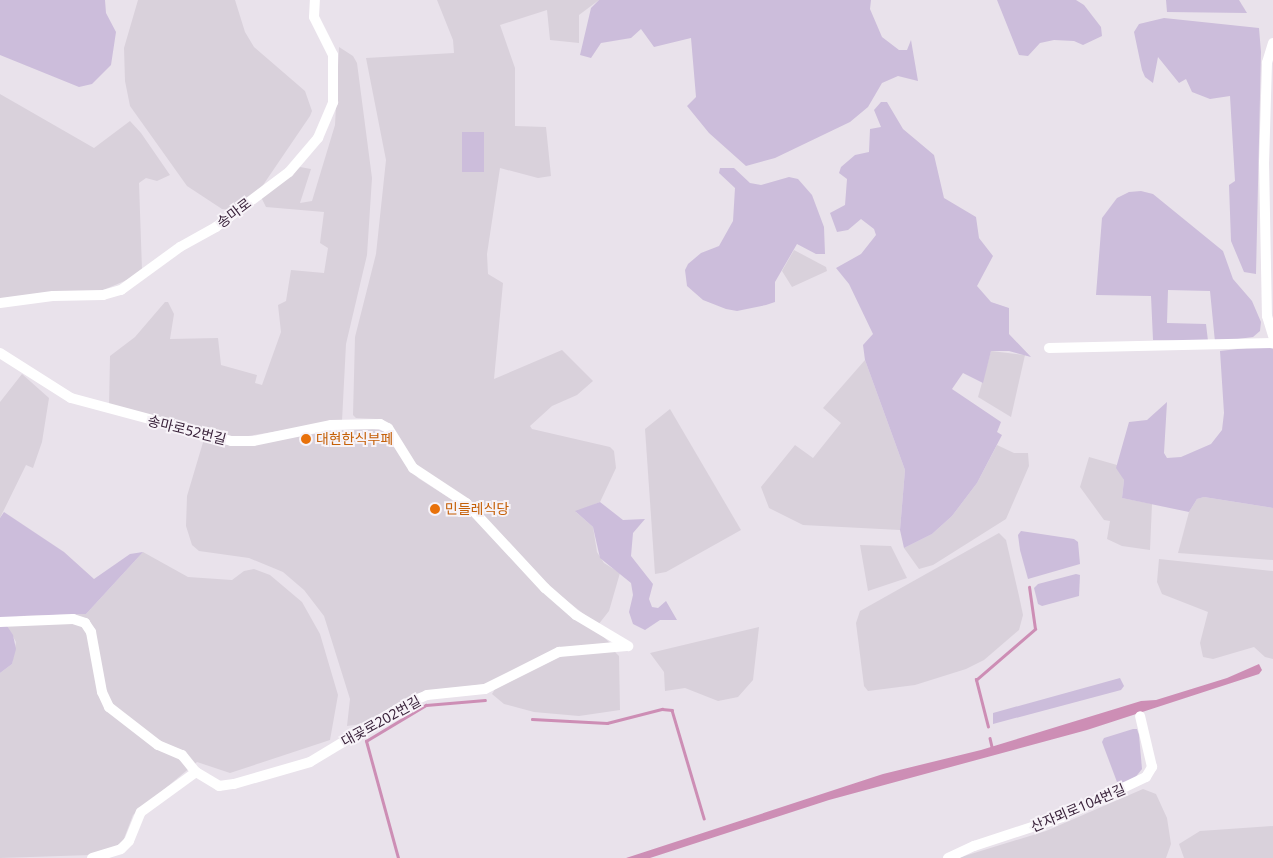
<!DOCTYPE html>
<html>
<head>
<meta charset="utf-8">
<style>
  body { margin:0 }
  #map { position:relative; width:1273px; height:858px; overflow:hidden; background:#e9e2eb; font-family:"Noto Sans","Noto Sans KR",sans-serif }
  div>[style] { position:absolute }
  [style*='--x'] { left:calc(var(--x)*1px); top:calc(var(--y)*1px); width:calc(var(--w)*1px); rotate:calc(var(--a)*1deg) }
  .built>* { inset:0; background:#d9d1db }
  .green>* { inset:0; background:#ccbddb; transform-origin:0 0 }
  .water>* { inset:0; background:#cd8eb5 }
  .stream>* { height:2.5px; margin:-1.25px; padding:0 1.25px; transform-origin:1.25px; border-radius:1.25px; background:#cd8eb5 }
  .minor>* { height:10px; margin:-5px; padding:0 5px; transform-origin:5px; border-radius:5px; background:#fff }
  .dots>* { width:14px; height:14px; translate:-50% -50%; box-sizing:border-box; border:2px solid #f7f3f8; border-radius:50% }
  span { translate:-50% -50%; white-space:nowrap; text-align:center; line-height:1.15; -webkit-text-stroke:4px #f7f3f8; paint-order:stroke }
  .street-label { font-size:14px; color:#3a233b }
  .food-label { font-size:14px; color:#c56008 }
  .left { translate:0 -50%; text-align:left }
</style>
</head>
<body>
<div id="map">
  <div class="built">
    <i style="clip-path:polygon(138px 0,235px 0,245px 32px,254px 47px,305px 91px,312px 111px,310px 116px,259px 191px,232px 210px,222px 209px,187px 186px,130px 106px,125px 81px,124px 48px)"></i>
    <i style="clip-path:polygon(437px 0,599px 0,579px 15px,579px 43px,550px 40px,547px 10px,500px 25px,515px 68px,515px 126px,546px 127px,551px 176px,538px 178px,500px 168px,487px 254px,488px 274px,503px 283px,494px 379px,562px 350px,593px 381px,577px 395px,552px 406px,530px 426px,532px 429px,610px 447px,614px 451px,616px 468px,600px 502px,576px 512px,593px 527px,597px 552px,604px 563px,620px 573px,609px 611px,598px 625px,544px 583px,479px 511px,422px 471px,376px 419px,356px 418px,353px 415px,355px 337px,376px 254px,386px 160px,366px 58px,454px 53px,453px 40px)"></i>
    <i style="clip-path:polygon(339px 47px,353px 56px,357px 63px,372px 178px,367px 255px,346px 344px,342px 421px,236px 438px,109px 407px,110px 356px,135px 337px,165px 302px,168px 302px,174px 314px,170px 339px,218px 338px,221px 365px,257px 375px,255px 383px,262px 385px,281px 332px,278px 305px,286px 301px,291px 270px,324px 273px,328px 248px,320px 243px,324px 212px,266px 207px,261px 197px,300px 167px,311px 169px,300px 203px,312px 201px,335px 125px)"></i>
    <i style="clip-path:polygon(0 94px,94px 148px,130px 121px,141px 133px,170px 175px,157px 181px,146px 178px,139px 183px,142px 270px,134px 277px,101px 291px,0 300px)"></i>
    <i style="clip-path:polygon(794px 250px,826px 267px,827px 271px,792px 287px,782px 271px)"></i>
    <i style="clip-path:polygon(991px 351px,1025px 355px,1011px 417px,978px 397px)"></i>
    <i style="clip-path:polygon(865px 360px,905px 470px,900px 530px,803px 525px,769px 508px,761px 487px,795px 445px,813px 458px,841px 423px,823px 408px)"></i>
    <i style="clip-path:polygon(22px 374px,49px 398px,42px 442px,33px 468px,26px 465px,0 518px,0 402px)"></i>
    <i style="clip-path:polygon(670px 409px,741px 530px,666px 572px,655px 574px,645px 429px)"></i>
    <i style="clip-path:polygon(361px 427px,384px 431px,418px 478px,468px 510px,610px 643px,558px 648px,491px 683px,415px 694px,361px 724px,347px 726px,350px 699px,324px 616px,304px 590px,283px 572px,249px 558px,199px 551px,192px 545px,186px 526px,187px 496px,204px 439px,233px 446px)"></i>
    <i style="clip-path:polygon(997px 445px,1014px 453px,1028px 453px,1029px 466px,1006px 519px,933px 565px,919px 569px,904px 548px,932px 534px,952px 516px,977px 483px)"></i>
    <i style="clip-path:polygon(1089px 457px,1117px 465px,1124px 480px,1122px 498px,1152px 504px,1150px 550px,1122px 546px,1107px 539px,1110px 521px,1104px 520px,1080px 487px)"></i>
    <i style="clip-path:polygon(1204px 497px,1273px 508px,1273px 560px,1178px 553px,1189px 512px,1197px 499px)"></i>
    <i style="clip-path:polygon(999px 533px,1006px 540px,1019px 596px,1023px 615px,1019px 630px,984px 660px,966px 669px,915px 685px,868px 691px,864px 686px,856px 623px,860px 611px)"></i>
    <i style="clip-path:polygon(860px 545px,891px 546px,907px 578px,868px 591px)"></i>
    <i style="clip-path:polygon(143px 552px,188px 577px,232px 580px,244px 571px,254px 569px,270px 575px,302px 602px,320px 634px,338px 695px,330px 740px,230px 773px,197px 762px,133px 815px,123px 841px,117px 846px,91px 855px,0 858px,0 673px,12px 664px,16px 642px,4px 620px,20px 616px,86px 614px)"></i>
    <i style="clip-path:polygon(1159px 559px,1273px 571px,1273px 659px,1265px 657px,1254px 647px,1213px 659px,1203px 657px,1200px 643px,1208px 612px,1162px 594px,1157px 582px)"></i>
    <i style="clip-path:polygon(759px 627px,753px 680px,738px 697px,718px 701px,685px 688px,665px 691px,664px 672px,650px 653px)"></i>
    <i style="clip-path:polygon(614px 651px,619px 656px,620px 710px,579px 716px,534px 712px,504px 704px,492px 694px,495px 689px,563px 655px)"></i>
    <i style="clip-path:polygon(1143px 789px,1156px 794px,1167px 818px,1171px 844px,1166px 858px,958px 858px,1046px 831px)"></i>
    <i style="clip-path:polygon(1273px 826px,1273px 858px,1184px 858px,1179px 844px,1200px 831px)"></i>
  </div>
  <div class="green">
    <i style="clip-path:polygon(0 0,105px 0,106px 13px,116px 32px,111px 65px,92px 84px,79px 87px,0 55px)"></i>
    <i style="clip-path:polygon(599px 0,871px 0,870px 9px,882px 37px,899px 50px,907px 50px,911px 40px,918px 81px,898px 76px,882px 83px,868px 107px,850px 122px,775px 158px,746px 166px,709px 133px,687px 106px,696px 97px,691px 38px,654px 47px,641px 29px,631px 38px,601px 43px,591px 58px,580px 55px,591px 8px)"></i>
    <i style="clip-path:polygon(997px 0,1076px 0,1084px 5px,1101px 27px,1102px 36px,1083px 45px,1074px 41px,1054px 40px,1040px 43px,1028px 56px,1019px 55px)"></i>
    <i style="clip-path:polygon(1166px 0,1239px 0,1247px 13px,1167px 12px)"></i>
    <i style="clip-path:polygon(1164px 18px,1259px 28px,1261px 52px,1256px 274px,1244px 272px,1231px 241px,1229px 185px,1235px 181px,1230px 96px,1210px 99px,1192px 92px,1186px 79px,1179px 83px,1158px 57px,1153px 83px,1145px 77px,1142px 70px,1134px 32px,1139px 24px)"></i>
    <i style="clip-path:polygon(881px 102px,887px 102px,903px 129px,934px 155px,944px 198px,976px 217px,979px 238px,993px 256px,977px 286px,991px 302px,1009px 308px,1009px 334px,1031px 357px,1009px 351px,991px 351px,983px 383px,963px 373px,952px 389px,1001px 422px,997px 432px,1002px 435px,977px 483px,952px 516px,932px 534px,904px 548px,900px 530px,905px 470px,865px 360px,863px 345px,873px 334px,849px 284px,836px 268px,861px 254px,876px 235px,874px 229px,861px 219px,848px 230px,837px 232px,830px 213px,845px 205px,847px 179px,839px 173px,841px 167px,855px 155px,869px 152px,870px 129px,881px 127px,874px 110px)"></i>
    <i style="left:462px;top:132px;width:22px;height:40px"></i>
    <i style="clip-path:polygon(720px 168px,734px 168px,750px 183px,761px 185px,789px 177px,798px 179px,812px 195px,824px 227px,825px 254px,816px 254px,797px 244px,775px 282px,775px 302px,766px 305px,737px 311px,726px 309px,703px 300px,687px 286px,685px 270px,688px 264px,701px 253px,719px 246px,733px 221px,735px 188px,719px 173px)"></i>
    <i style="clip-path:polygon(1141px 191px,1153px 194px,1223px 251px,1233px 279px,1252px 301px,1261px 322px,1260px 331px,1253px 337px,1215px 342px,1210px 291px,1168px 290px,1167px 323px,1206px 324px,1208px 341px,1153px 340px,1151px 296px,1096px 295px,1102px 218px,1117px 198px,1129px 192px)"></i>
    <i style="clip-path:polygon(1264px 346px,1273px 349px,1273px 508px,1204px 497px,1197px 499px,1189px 512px,1122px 498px,1124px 480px,1116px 468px,1129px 422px,1147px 420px,1167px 402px,1164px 453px,1167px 458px,1181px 457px,1211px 444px,1222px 430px,1224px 413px,1220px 351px)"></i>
    <i style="clip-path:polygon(600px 502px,623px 520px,645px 519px,633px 533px,631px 556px,653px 584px,649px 599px,652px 607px,658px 608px,666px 601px,677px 620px,660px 620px,645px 630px,633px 624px,629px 612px,633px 595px,631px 583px,600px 558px,593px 527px,575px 511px)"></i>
    <i style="clip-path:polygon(4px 512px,64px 552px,94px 579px,130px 554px,143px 552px,86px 614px,20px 616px,4px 621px,13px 635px,16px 649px,12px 664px,0 673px,0 518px)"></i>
    <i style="clip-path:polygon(1021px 531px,1074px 539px,1078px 542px,1080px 564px,1028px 579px,1020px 550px,1018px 535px)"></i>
    <i style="clip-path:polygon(1076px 574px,1080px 575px,1079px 596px,1042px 606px,1038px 604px,1034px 588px,1038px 584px)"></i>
    <i style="clip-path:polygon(1120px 678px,1124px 686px,1121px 690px,993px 724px,993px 713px)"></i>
    <i style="clip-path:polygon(1133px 729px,1137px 729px,1139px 735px,1142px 769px,1134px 779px,1120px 784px,1117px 782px,1102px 742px,1104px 738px)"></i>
  </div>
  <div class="water">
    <i style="clip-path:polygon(1259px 664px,1262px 670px,1259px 674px,1087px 730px,829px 800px,650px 858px,626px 858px,883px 774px,981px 750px,1141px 701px,1156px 700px,1227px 678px)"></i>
  </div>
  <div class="stream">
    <i style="--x:532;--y:719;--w:75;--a:3.1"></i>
    <i style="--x:607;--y:723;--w:57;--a:-14.3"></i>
    <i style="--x:662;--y:709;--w:10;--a:6"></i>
    <i style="--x:672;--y:710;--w:113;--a:73.5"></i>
    <i style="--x:988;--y:727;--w:49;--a:-104.3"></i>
    <i style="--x:976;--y:680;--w:78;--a:-40.8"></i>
    <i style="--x:1035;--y:629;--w:42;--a:-98.1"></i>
    <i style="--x:990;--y:738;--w:9;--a:77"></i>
    <i style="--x:398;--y:858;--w:121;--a:-105.3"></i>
    <i style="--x:366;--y:741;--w:70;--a:-31"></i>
    <i style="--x:426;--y:705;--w:59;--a:-4.8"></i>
  </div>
  <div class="minor">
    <i style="--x:1273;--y:43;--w:21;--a:107"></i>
    <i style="--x:1267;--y:63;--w:99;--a:91.7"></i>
    <i style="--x:1264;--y:162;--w:154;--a:88.9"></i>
    <i style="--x:1267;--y:316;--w:21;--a:73"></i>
    <i style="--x:0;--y:303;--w:53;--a:-7.5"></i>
    <i style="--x:53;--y:296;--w:50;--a:-1.1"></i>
    <i style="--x:103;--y:295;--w:19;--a:-16"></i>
    <i style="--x:121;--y:290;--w:73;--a:-36.1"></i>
    <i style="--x:180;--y:247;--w:41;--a:-29.1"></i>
    <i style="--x:216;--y:227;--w:91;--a:-37"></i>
    <i style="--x:289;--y:172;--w:45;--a:-49.5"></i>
    <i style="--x:318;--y:138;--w:39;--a:-67"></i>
    <i style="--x:333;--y:102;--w:47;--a:-90"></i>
    <i style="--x:333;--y:55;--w:42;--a:-116.6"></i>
    <i style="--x:314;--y:17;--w:17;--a:-87"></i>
    <i style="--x:1049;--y:348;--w:224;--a:-1.3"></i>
    <i style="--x:0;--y:353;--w:84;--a:32.4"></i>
    <i style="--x:71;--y:398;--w:166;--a:15"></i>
    <i style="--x:231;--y:441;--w:22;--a:0"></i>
    <i style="--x:253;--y:441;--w:80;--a:-11.6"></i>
    <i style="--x:331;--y:425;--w:49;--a:-1.2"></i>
    <i style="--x:380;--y:424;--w:9;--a:27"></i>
    <i style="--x:388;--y:428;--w:47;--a:58"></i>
    <i style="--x:413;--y:468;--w:64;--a:33.4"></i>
    <i style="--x:466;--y:503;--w:116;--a:47.1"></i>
    <i style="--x:545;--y:588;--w:41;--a:41.1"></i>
    <i style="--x:576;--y:615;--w:61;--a:30.8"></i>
    <i style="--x:0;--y:622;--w:73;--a:-2.4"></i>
    <i style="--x:73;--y:619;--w:13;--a:18"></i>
    <i style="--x:85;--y:623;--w:11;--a:56"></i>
    <i style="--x:91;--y:632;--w:61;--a:79.6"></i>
    <i style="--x:102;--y:692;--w:17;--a:65"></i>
    <i style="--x:109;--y:707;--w:62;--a:37.8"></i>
    <i style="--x:158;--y:745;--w:26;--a:23"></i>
    <i style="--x:182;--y:755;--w:22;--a:51"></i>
    <i style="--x:92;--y:858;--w:30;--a:-17"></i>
    <i style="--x:121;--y:849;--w:11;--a:-45"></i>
    <i style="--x:129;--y:841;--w:31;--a:-68"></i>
    <i style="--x:141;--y:812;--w:68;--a:-36"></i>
    <i style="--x:196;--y:772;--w:27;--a:31"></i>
    <i style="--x:219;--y:786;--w:15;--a:-8"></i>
    <i style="--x:234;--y:784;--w:79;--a:-16.1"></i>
    <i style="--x:310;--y:762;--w:112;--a:-31.1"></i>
    <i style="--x:406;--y:704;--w:23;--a:-23"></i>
    <i style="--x:427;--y:695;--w:58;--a:-5.9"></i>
    <i style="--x:485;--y:689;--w:83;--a:-26.6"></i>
    <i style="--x:559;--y:652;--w:68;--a:-5"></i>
    <i style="--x:948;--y:858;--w:29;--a:-25"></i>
    <i style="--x:974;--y:846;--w:93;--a:-18.2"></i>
    <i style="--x:1062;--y:817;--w:93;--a:-25.5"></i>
    <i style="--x:1146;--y:777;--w:12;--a:-59"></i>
    <i style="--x:1152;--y:767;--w:52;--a:-103.2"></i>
  </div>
  <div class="dots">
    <i style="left:306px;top:439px;background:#e8710a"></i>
    <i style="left:435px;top:509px;background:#e8710a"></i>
  </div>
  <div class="street-label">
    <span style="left:234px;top:213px;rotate:-37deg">송마로</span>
    <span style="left:187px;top:430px;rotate:14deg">송마로52번길</span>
    <span style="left:381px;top:721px;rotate:-29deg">대곶로202번길</span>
    <span style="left:1078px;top:808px;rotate:-23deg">산자뫼로104번길</span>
  </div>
  <div class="food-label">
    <span class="left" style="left:316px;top:439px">대현한식부페</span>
    <span class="left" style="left:445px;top:509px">민들레식당</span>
  </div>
</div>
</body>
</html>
